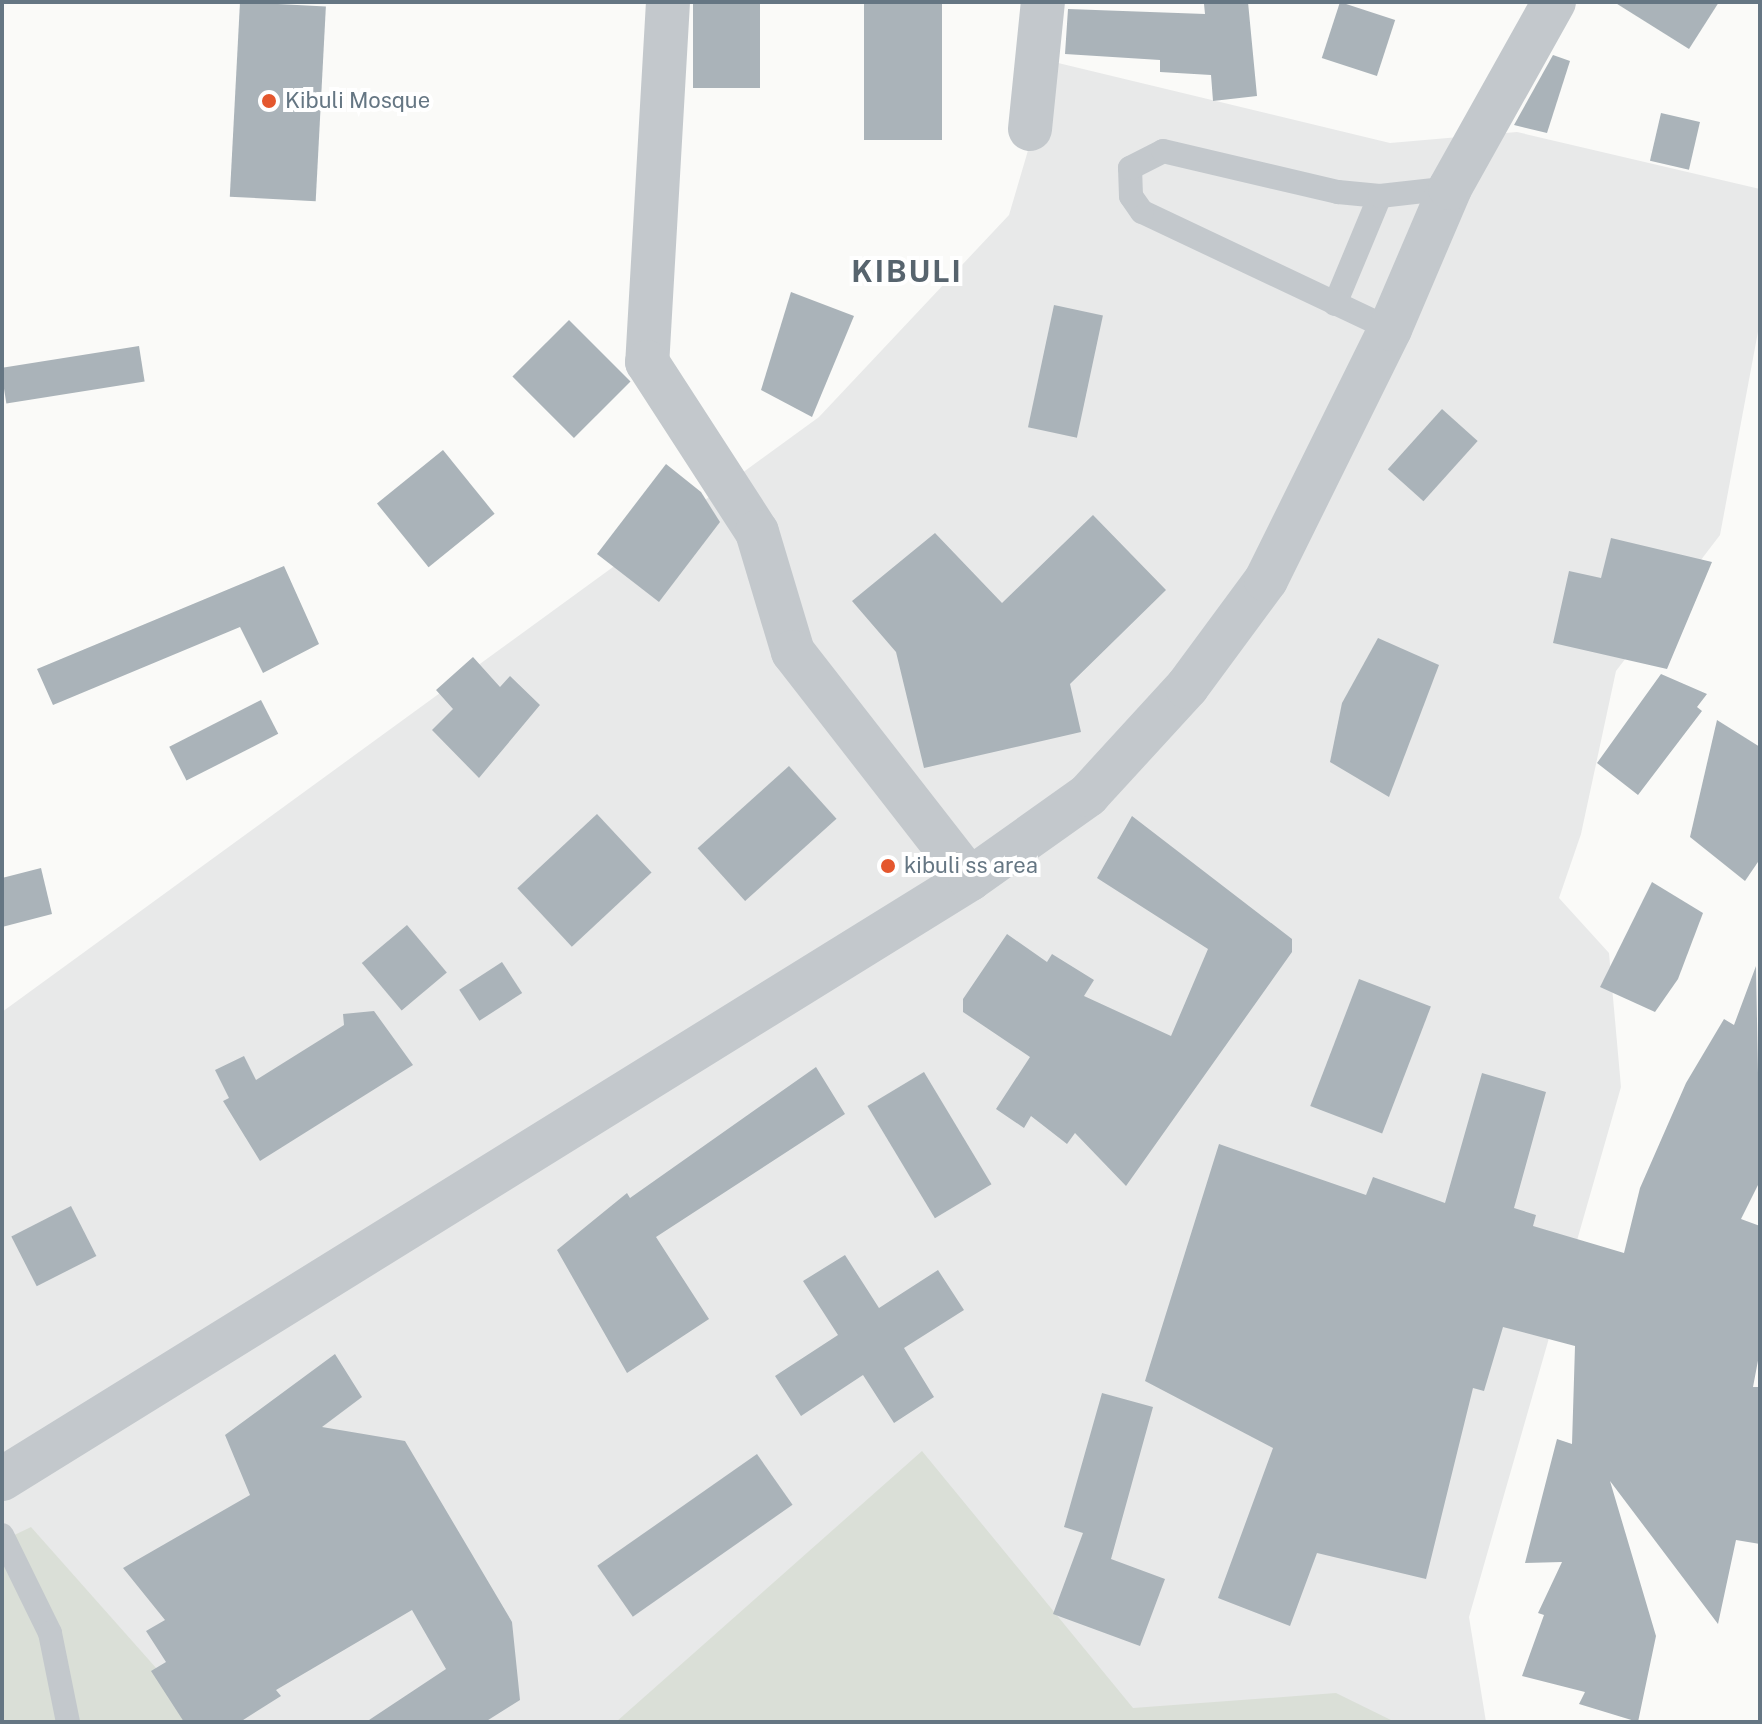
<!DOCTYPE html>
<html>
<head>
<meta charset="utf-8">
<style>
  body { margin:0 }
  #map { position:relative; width:1762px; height:1724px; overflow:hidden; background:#fafaf8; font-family:"Public Sans",sans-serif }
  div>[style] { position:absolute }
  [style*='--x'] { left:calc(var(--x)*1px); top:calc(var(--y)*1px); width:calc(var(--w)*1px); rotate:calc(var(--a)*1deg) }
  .built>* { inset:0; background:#e8e9e9 }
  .green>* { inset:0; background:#dadfd7 }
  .building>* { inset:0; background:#aab3b9; transform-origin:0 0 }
  .service>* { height:24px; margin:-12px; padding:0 12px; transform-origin:12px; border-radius:12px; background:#c3c8cc }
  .minor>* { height:44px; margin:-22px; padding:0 22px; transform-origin:22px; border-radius:22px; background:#c3c8cc }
  .dots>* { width:22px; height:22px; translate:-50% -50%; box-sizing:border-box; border:4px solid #fff; border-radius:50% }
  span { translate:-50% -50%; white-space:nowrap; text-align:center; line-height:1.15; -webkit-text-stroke:8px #fff; paint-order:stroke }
  .poi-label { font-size:22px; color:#657683 }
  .left { translate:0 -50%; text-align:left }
  .district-label { font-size:30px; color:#57646e; font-weight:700; letter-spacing:2px }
  .frame { position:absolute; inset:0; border:4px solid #657683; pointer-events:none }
</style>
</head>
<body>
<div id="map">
  <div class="built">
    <i style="clip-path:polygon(1054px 62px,1390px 143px,1517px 132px,1760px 189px,1760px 321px,1720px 535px,1616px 671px,1581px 834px,1559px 898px,1609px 953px,1621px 1087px,1469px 1617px,1486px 1722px,2px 1722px,2px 1012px,819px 417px,1009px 215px)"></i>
  </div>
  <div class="green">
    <i style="clip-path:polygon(922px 1451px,1133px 1708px,1336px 1693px,1395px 1722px,616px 1722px)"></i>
    <i style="clip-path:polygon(31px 1527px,204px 1722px,2px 1722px,2px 1541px)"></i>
  </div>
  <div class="building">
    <i style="left:240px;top:2px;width:86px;height:195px;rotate:3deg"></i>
    <i style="left:693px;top:2px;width:67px;height:86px"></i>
    <i style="left:864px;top:2px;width:78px;height:138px"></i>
    <i style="clip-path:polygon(1248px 2px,1257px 96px,1213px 101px,1211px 75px,1160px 72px,1160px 60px,1065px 54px,1068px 9px,1205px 14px,1204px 4px)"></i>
    <i style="left:1340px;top:2px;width:58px;height:59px;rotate:18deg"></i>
    <i style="clip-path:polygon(1614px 2px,1719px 2px,1689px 49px)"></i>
    <i style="clip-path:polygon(1553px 55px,1570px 61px,1547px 133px,1514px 125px)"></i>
    <i style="left:1661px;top:113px;width:40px;height:49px;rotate:13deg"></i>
    <i style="clip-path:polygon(791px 292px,854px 316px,812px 417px,761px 390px)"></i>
    <i style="left:1054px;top:305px;width:50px;height:125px;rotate:12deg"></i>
    <i style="left:569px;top:320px;width:87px;height:80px;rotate:45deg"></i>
    <i style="left:139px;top:346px;width:36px;height:140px;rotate:81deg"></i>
    <i style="left:1442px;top:409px;width:48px;height:81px;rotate:42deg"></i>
    <i style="left:443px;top:450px;width:82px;height:85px;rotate:51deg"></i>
    <i style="clip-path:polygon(666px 464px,701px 492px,720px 522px,659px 602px,597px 554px)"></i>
    <i style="clip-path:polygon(1093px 515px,1166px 590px,1070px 684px,1081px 732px,924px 768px,896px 652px,852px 601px,935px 533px,1002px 603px)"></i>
    <i style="clip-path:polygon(1611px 538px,1712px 562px,1667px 669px,1553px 643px,1569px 571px,1601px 578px)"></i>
    <i style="clip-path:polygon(284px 566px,319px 644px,263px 673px,240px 627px,53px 705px,37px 669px)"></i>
    <i style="clip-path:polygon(1378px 638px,1439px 665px,1389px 797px,1330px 762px,1342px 703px)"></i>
    <i style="clip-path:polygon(473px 657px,500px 687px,510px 676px,540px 705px,479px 778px,432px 730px,453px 709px,436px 690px)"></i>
    <i style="clip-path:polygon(1661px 674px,1707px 694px,1697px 707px,1702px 711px,1638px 795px,1597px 763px)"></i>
    <i style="left:261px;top:700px;width:38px;height:103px;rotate:63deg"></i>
    <i style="clip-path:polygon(1717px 720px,1760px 747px,1760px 859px,1745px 881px,1690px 837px)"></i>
    <i style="left:789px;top:766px;width:71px;height:123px;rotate:48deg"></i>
    <i style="left:597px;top:814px;width:80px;height:109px;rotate:47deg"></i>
    <i style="clip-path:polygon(1132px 816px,1292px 939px,1292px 952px,1126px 1186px,1075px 1133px,1067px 1144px,1031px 1116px,1024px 1128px,996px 1109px,1030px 1057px,963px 1012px,963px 999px,1007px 934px,1047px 962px,1052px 954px,1094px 980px,1084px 996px,1171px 1036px,1208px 949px,1097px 878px)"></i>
    <i style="clip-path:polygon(41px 868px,52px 914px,2px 927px,2px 878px)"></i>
    <i style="clip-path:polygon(1652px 882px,1703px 913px,1678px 979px,1655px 1012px,1600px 987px)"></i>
    <i style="left:407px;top:925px;width:62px;height:59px;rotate:50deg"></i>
    <i style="left:502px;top:962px;width:37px;height:51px;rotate:57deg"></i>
    <i style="clip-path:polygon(1756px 966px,1760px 1181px,1741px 1219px,1760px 1226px,1760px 1350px,1753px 1387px,1760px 1387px,1760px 1544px,1736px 1540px,1718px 1624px,1610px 1481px,1656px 1636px,1638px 1722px,1579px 1704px,1585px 1692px,1522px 1676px,1544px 1615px,1538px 1613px,1562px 1562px,1525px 1563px,1557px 1439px,1572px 1444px,1575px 1346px,1503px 1327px,1484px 1391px,1473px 1388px,1426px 1579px,1317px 1553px,1290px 1626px,1218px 1598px,1273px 1448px,1145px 1381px,1219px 1144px,1366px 1195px,1373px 1177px,1445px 1203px,1482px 1073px,1546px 1092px,1514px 1208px,1536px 1215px,1533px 1226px,1624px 1253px,1640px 1188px,1686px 1083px,1724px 1019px,1734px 1025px)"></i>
    <i style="left:1359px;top:979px;width:77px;height:136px;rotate:21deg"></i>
    <i style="clip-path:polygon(374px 1011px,413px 1065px,260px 1161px,223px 1101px,229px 1098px,215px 1070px,244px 1056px,256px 1080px,344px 1025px,343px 1014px)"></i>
    <i style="clip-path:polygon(816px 1067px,845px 1114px,656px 1237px,709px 1319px,627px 1373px,557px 1250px,627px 1193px,630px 1198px)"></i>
    <i style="left:924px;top:1072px;width:131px;height:66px;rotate:59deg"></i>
    <i style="left:71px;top:1206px;width:56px;height:67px;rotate:63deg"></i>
    <i style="clip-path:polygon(845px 1255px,879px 1308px,938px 1270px,964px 1310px,904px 1348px,934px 1397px,894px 1423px,863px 1375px,801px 1416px,775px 1376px,838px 1335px,803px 1281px)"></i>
    <i style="clip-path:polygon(335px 1354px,362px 1397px,322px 1427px,405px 1441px,512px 1622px,520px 1700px,485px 1722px,366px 1722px,446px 1669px,412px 1610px,276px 1690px,281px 1696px,240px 1722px,184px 1722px,151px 1671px,166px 1662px,146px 1631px,165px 1620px,123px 1568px,250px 1495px,225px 1435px)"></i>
    <i style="clip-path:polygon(1102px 1393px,1153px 1407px,1111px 1559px,1165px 1579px,1140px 1646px,1053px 1614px,1083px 1533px,1064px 1527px)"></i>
    <i style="left:757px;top:1454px;width:62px;height:195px;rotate:55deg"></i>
  </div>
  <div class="service">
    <i style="--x:1335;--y:304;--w:117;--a:-67.4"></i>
    <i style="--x:1390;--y:329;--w:274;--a:-154.7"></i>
    <i style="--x:1142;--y:212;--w:19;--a:-125"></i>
    <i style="--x:1131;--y:196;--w:28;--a:-92"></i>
    <i style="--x:1130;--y:168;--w:37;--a:-27"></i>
    <i style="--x:1163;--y:151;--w:180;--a:13.2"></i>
    <i style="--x:1338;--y:192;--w:42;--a:5.4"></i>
    <i style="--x:1380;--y:196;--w:70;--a:-6.5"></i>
    <i style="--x:2;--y:1535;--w:109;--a:63.9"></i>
    <i style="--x:50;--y:1633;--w:91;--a:78.6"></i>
  </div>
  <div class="minor">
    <i style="--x:668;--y:2;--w:361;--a:93.3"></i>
    <i style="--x:647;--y:362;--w:202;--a:57.1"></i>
    <i style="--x:757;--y:532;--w:125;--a:73.3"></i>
    <i style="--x:793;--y:652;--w:288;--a:52.1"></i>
    <i style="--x:1030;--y:129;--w:128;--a:-84.2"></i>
    <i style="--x:2;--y:1479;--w:1139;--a:-31.79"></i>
    <i style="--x:970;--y:879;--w:145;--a:-35.4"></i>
    <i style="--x:1088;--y:795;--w:147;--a:-47.5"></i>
    <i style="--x:1187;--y:687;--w:133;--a:-53.6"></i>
    <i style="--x:1266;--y:580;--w:280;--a:-63.7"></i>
    <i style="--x:1390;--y:329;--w:153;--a:-66.9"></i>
    <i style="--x:1450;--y:188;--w:213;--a:-60.8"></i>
  </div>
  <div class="dots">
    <i style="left:269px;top:101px;background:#e4572e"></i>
    <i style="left:888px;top:866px;background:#e4572e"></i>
  </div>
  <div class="poi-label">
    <span class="left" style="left:285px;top:101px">Kibuli Mosque</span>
    <span class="left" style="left:904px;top:866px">kibuli ss area</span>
  </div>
  <div class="district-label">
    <span style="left:907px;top:271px">KIBULI</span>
  </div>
  <div class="frame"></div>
</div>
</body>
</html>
